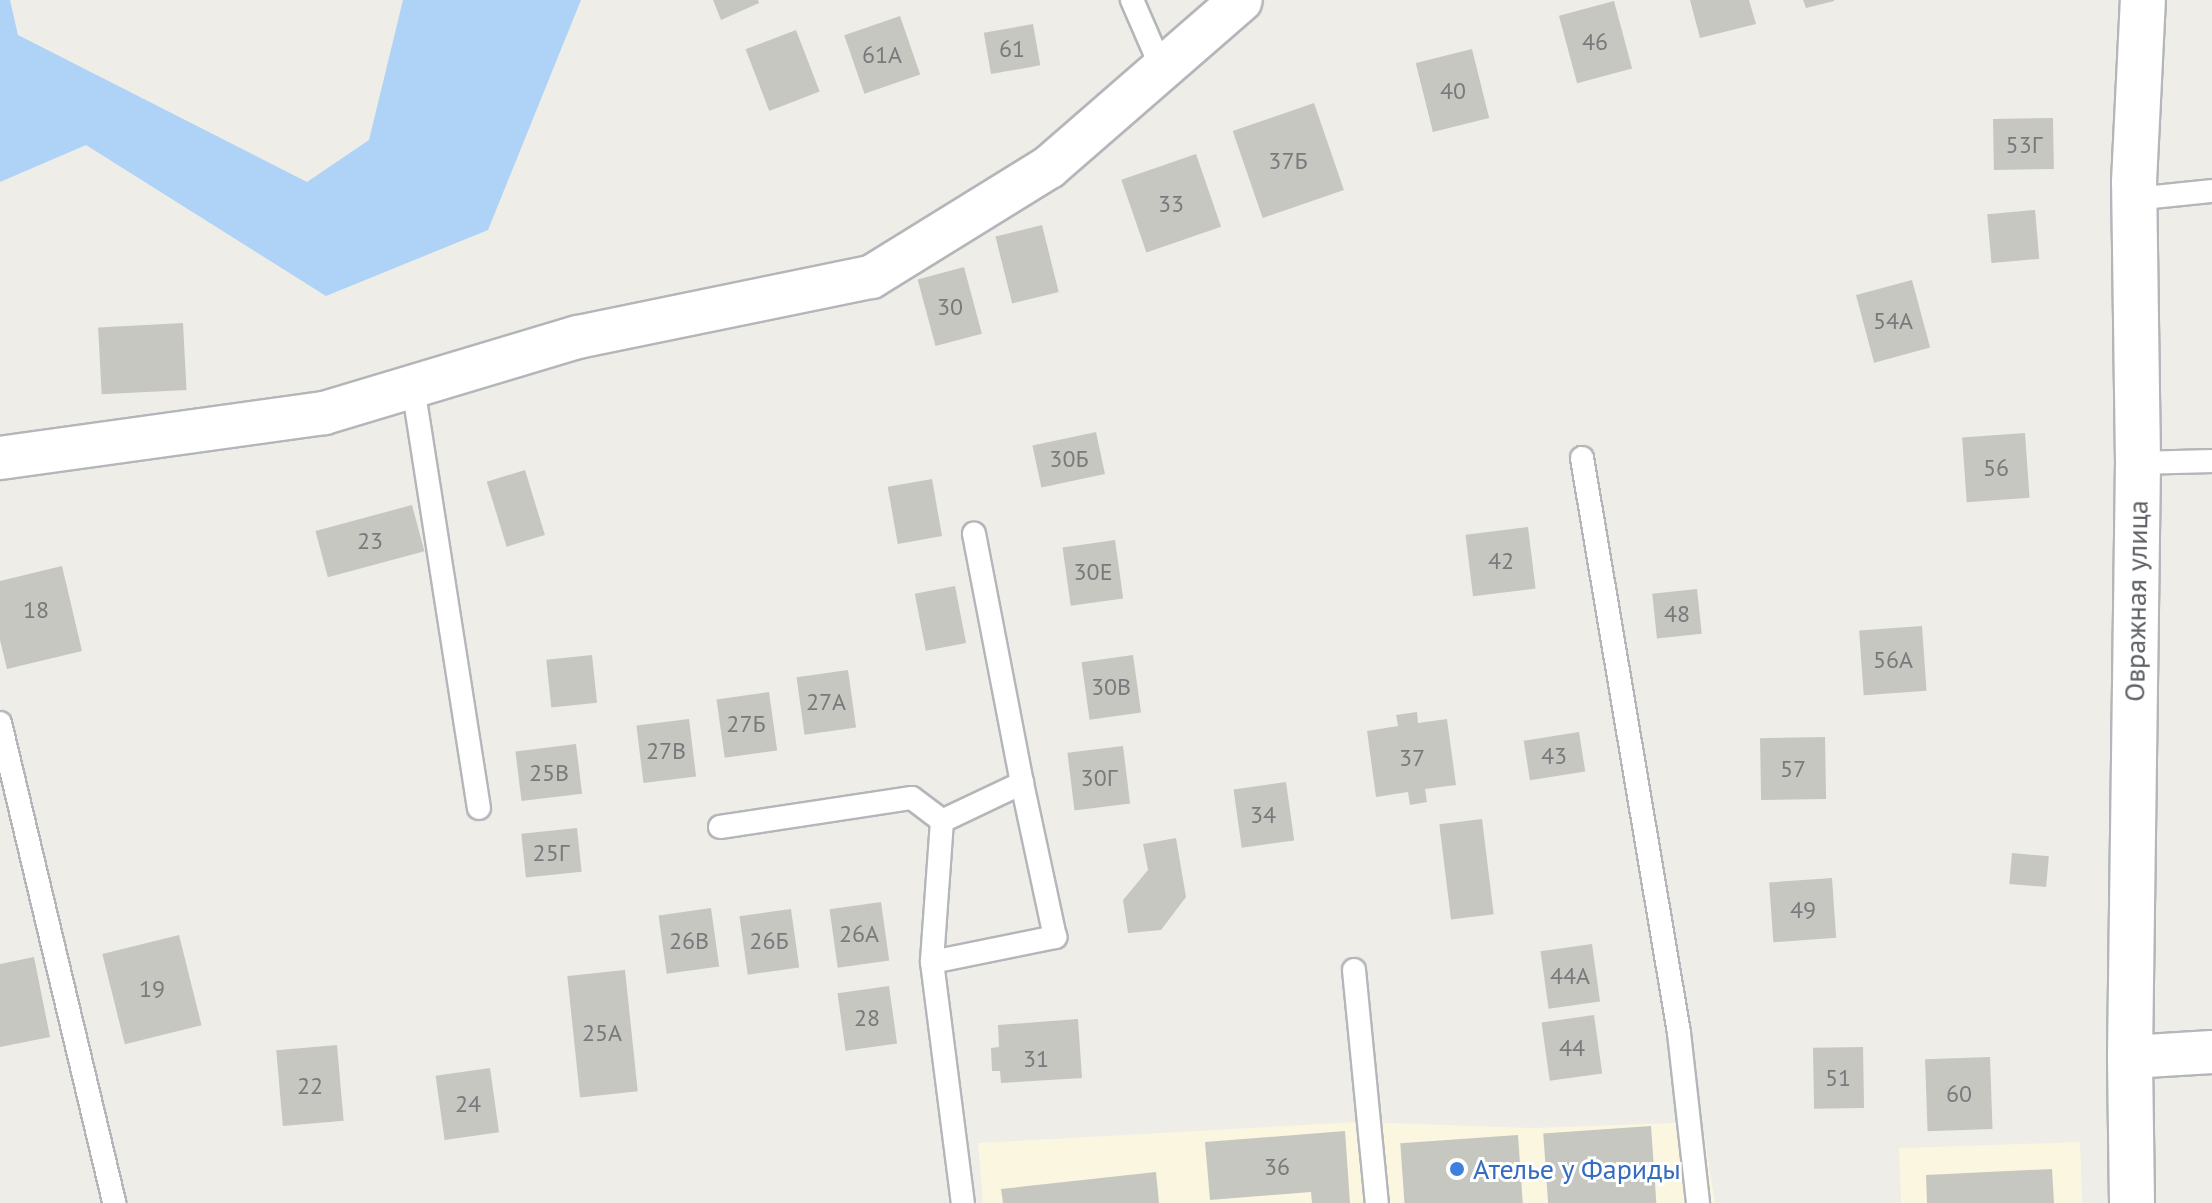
<!DOCTYPE html>
<html>
<head>
<meta charset="utf-8">
<style>
  body { margin:0 }
  #map { position:relative; width:2212px; height:1203px; overflow:hidden; background:#efede7; font-family:"PT Sans",sans-serif }
  div>[style] { position:absolute }
  [style*='--x'] { left:calc(var(--x)*1px); top:calc(var(--y)*1px); width:calc(var(--w)*1px); rotate:calc(var(--a)*1deg) }
  .commercial>* { inset:0; background:#fbf6df; transform-origin:0 0 }
  .water>* { inset:0; background:#aed3f7 }
  .building>* { inset:0; background:#c7c7c1; transform-origin:0 0 }
  .roads { filter:drop-shadow(2px 0 #b4b6ba) drop-shadow(-2px 0 #b4b6ba) drop-shadow(0 2px #b4b6ba) drop-shadow(0 -2px #b4b6ba) }
  .lane>* { height:22px; margin:-11px; padding:0 11px; transform-origin:11px; border-radius:11px; background:#fff }
  .street>* { height:42px; margin:-21px; padding:0 21px; transform-origin:21px; border-radius:21px; background:#fff }
  .secondary>* { height:44px; margin:-22px; padding:0 22px; transform-origin:22px; border-radius:22px; background:#fff }
  .dots>* { width:22px; height:22px; translate:-50% -50%; box-sizing:border-box; border:4px solid #fff; border-radius:50% }
  span { translate:-50% -50%; white-space:nowrap; text-align:center; line-height:1.15; -webkit-text-stroke:6px #fff; paint-order:stroke }
  .number-label { font-size:24px; color:#787a7c }
  .number-label span { -webkit-text-stroke-width:0 }
  .street-label { font-size:28px; color:#5e6165 }
  .shop-label { font-size:28px; color:#366cbe }
  .left { translate:0 -50%; text-align:left }
</style>
</head>
<body>
<div id="map">
  <div class="commercial">
    <i style="clip-path:polygon(1358px 1122px,1532px 1128px,1702px 1122px,1715px 1203px,983px 1203px,978px 1143px)"></i>
    <i style="left:2080px;top:1142px;width:61px;height:181px;rotate:88deg"></i>
  </div>
  <div class="water">
    <i style="clip-path:polygon(0 0,10px 0,18px 35px,307px 182px,369px 140px,403px 0,581px 0,488px 230px,326px 296px,86px 145px,0 182px)"></i>
  </div>
  <div class="building">
    <i style="clip-path:polygon(713px 0,758px 0,759px 3px,721px 20px)"></i>
    <i style="clip-path:polygon(1690px 0,1749px 0,1756px 24px,1700px 38px)"></i>
    <i style="clip-path:polygon(1803px 0,1834px 0,1834px 1px,1806px 8px)"></i>
    <i style="left:1614px;top:1px;width:70px;height:57px;rotate:75deg"></i>
    <i style="left:900px;top:16px;width:62px;height:59px;rotate:71deg"></i>
    <i style="left:1033px;top:24px;width:42px;height:50px;rotate:80deg"></i>
    <i style="left:796px;top:30px;width:66px;height:54px;rotate:69deg"></i>
    <i style="left:1472px;top:49px;width:71px;height:58px;rotate:76deg"></i>
    <i style="left:1314px;top:103px;width:92px;height:86px;rotate:71deg"></i>
    <i style="left:2053px;top:118px;width:51px;height:60px;rotate:89deg"></i>
    <i style="left:1196px;top:154px;width:77px;height:79px;rotate:71deg"></i>
    <i style="left:2035px;top:210px;width:49px;height:48px;rotate:85deg"></i>
    <i style="left:1042px;top:225px;width:69px;height:48px;rotate:76deg"></i>
    <i style="left:964px;top:267px;width:69px;height:48px;rotate:75deg"></i>
    <i style="left:1912px;top:280px;width:70px;height:58px;rotate:75deg"></i>
    <i style="left:183px;top:323px;width:67px;height:85px;rotate:87deg"></i>
    <i style="left:1096px;top:432px;width:43px;height:65px;rotate:78deg"></i>
    <i style="left:2025px;top:433px;width:65px;height:63px;rotate:86deg"></i>
    <i style="left:525px;top:470px;width:68px;height:40px;rotate:73deg"></i>
    <i style="left:932px;top:479px;width:58px;height:45px;rotate:80deg"></i>
    <i style="left:412px;top:505px;width:48px;height:100px;rotate:75deg"></i>
    <i style="left:1528px;top:527px;width:62px;height:63px;rotate:83deg"></i>
    <i style="left:1115px;top:540px;width:59px;height:53px;rotate:82deg"></i>
    <i style="clip-path:polygon(62px 566px,82px 651px,7px 669px,0 640px,0 581px)"></i>
    <i style="left:955px;top:586px;width:58px;height:41px;rotate:79deg"></i>
    <i style="left:1697px;top:589px;width:45px;height:45px;rotate:84deg"></i>
    <i style="left:1922px;top:626px;width:65px;height:63px;rotate:86deg"></i>
    <i style="left:592px;top:655px;width:48px;height:46px;rotate:84deg"></i>
    <i style="left:1133px;top:655px;width:58px;height:52px;rotate:82deg"></i>
    <i style="left:848px;top:670px;width:58px;height:52px;rotate:82deg"></i>
    <i style="left:769px;top:692px;width:59px;height:53px;rotate:82deg"></i>
    <i style="clip-path:polygon(1417px 712px,1418px 723px,1447px 719px,1456px 785px,1425px 789px,1427px 802px,1410px 805px,1408px 792px,1376px 797px,1367px 731px,1398px 726px,1396px 715px)"></i>
    <i style="left:689px;top:719px;width:58px;height:53px;rotate:83deg"></i>
    <i style="left:1579px;top:732px;width:40px;height:56px;rotate:81deg"></i>
    <i style="left:1825px;top:737px;width:62px;height:65px;rotate:89deg"></i>
    <i style="left:576px;top:744px;width:50px;height:61px;rotate:83deg"></i>
    <i style="left:1123px;top:746px;width:58px;height:56px;rotate:83deg"></i>
    <i style="left:1286px;top:782px;width:59px;height:53px;rotate:82deg"></i>
    <i style="left:1482px;top:819px;width:96px;height:43px;rotate:83deg"></i>
    <i style="left:577px;top:828px;width:44px;height:56px;rotate:84deg"></i>
    <i style="clip-path:polygon(1176px 838px,1186px 897px,1161px 930px,1128px 933px,1123px 900px,1148px 870px,1143px 844px)"></i>
    <i style="left:2012px;top:853px;width:37px;height:31px;rotate:5deg"></i>
    <i style="left:1832px;top:878px;width:60px;height:63px;rotate:86deg"></i>
    <i style="left:881px;top:902px;width:59px;height:52px;rotate:82deg"></i>
    <i style="left:711px;top:908px;width:59px;height:53px;rotate:82deg"></i>
    <i style="left:791px;top:909px;width:59px;height:52px;rotate:82deg"></i>
    <i style="left:179px;top:935px;width:93px;height:79px;rotate:76deg"></i>
    <i style="left:1592px;top:944px;width:58px;height:52px;rotate:82deg"></i>
    <i style="clip-path:polygon(34px 957px,50px 1037px,0 1047px,0 964px)"></i>
    <i style="left:625px;top:970px;width:122px;height:58px;rotate:84deg"></i>
    <i style="left:889px;top:986px;width:58px;height:52px;rotate:82deg"></i>
    <i style="left:1594px;top:1015px;width:59px;height:53px;rotate:82deg"></i>
    <i style="clip-path:polygon(1078px 1019px,1082px 1078px,1001px 1083px,1000px 1071px,992px 1071px,991px 1048px,999px 1047px,998px 1025px)"></i>
    <i style="left:337px;top:1045px;width:76px;height:61px;rotate:85deg"></i>
    <i style="left:1863px;top:1047px;width:61px;height:50px;rotate:89deg"></i>
    <i style="left:1990px;top:1057px;width:72px;height:65px;rotate:88deg"></i>
    <i style="left:490px;top:1068px;width:65px;height:55px;rotate:82deg"></i>
    <i style="left:1651px;top:1126px;width:77px;height:108px;rotate:86deg"></i>
    <i style="clip-path:polygon(1345px 1131px,1350px 1203px,1312px 1203px,1311px 1192px,1210px 1200px,1205px 1142px)"></i>
    <i style="left:1518px;top:1135px;width:68px;height:118px;rotate:86deg"></i>
    <i style="clip-path:polygon(2052px 1169px,2054px 1203px,1927px 1203px,1926px 1175px)"></i>
    <i style="clip-path:polygon(1156px 1172px,1159px 1203px,1003px 1203px,1001px 1189px)"></i>
  </div>
  <div class="roads">
    <div class="lane">
      <i style="--x:1132;--y:0;--w:75;--a:66.5"></i>
      <i style="--x:2134;--y:199;--w:78;--a:-5.9"></i>
      <i style="--x:413;--y:387;--w:426;--a:81.1"></i>
      <i style="--x:1582;--y:458;--w:583;--a:80.42"></i>
      <i style="--x:1679;--y:1033;--w:171;--a:83.6"></i>
      <i style="--x:2138;--y:463;--w:74;--a:-1.5"></i>
      <i style="--x:0;--y:723;--w:493;--a:76.6"></i>
      <i style="--x:942;--y:821;--w:89;--a:-25.4"></i>
      <i style="--x:1022;--y:783;--w:254;--a:-100.9"></i>
      <i style="--x:720;--y:827;--w:194;--a:-8.6"></i>
      <i style="--x:912;--y:798;--w:38;--a:37"></i>
      <i style="--x:942;--y:821;--w:141;--a:94.1"></i>
      <i style="--x:932;--y:962;--w:243;--a:82.7"></i>
      <i style="--x:932;--y:962;--w:126;--a:-11.5"></i>
      <i style="--x:1055;--y:937;--w:157;--a:-102.1"></i>
      <i style="--x:1354;--y:970;--w:234;--a:84.4"></i>
    </div>
    <div class="street">
      <i style="--x:0;--y:458;--w:327;--a:-7.9"></i>
      <i style="--x:324;--y:413;--w:265;--a:-16.7"></i>
      <i style="--x:578;--y:337;--w:299;--a:-11.6"></i>
      <i style="--x:871;--y:277;--w:209;--a:-31.7"></i>
      <i style="--x:1049;--y:167;--w:254;--a:-41"></i>
      <i style="--x:2130;--y:1057;--w:82;--a:-3.5"></i>
    </div>
    <div class="secondary">
      <i style="--x:2132;--y:1203;--w:146;--a:-90.8"></i>
      <i style="--x:2130;--y:1057;--w:594;--a:-89.23"></i>
      <i style="--x:2138;--y:463;--w:281;--a:-90.8"></i>
      <i style="--x:2134;--y:182;--w:182;--a:-87.2"></i>
    </div>
  </div>
  <div class="dots">
    <i style="left:1457px;top:1169px;background:#3f7fe0"></i>
  </div>
  <div class="number-label">
    <span style="left:1595px;top:42px">46</span>
    <span style="left:1012px;top:49px">61</span>
    <span style="left:882px;top:55px">61А</span>
    <span style="left:1453px;top:91px">40</span>
    <span style="left:2024px;top:145px">53Г</span>
    <span style="left:1288px;top:161px">37Б</span>
    <span style="left:1171px;top:204px">33</span>
    <span style="left:950px;top:307px">30</span>
    <span style="left:1893px;top:321px">54А</span>
    <span style="left:1069px;top:459px">30Б</span>
    <span style="left:1996px;top:468px">56</span>
    <span style="left:370px;top:541px">23</span>
    <span style="left:1501px;top:561px">42</span>
    <span style="left:1093px;top:572px">30Е</span>
    <span style="left:36px;top:610px">18</span>
    <span style="left:1677px;top:614px">48</span>
    <span style="left:1893px;top:660px">56А</span>
    <span style="left:1111px;top:687px">30В</span>
    <span style="left:826px;top:702px">27А</span>
    <span style="left:746px;top:724px">27Б</span>
    <span style="left:666px;top:751px">27В</span>
    <span style="left:1554px;top:756px">43</span>
    <span style="left:1412px;top:758px">37</span>
    <span style="left:1793px;top:769px">57</span>
    <span style="left:549px;top:773px">25В</span>
    <span style="left:1099px;top:778px">30Г</span>
    <span style="left:1263px;top:815px">34</span>
    <span style="left:551px;top:853px">25Г</span>
    <span style="left:1803px;top:910px">49</span>
    <span style="left:859px;top:934px">26А</span>
    <span style="left:689px;top:941px">26В</span>
    <span style="left:769px;top:941px">26Б</span>
    <span style="left:1570px;top:976px">44А</span>
    <span style="left:152px;top:989px">19</span>
    <span style="left:867px;top:1018px">28</span>
    <span style="left:602px;top:1033px">25А</span>
    <span style="left:1572px;top:1048px">44</span>
    <span style="left:1036px;top:1059px">31</span>
    <span style="left:1838px;top:1078px">51</span>
    <span style="left:310px;top:1086px">22</span>
    <span style="left:1959px;top:1094px">60</span>
    <span style="left:468px;top:1104px">24</span>
    <span style="left:1277px;top:1167px">36</span>
  </div>
  <div class="street-label">
    <span style="left:2136px;top:601px;rotate:-89deg">Овражная улица</span>
  </div>
  <div class="shop-label">
    <span class="left" style="left:1473px;top:1169px">Ателье у Фариды</span>
  </div>
</div>
</body>
</html>
